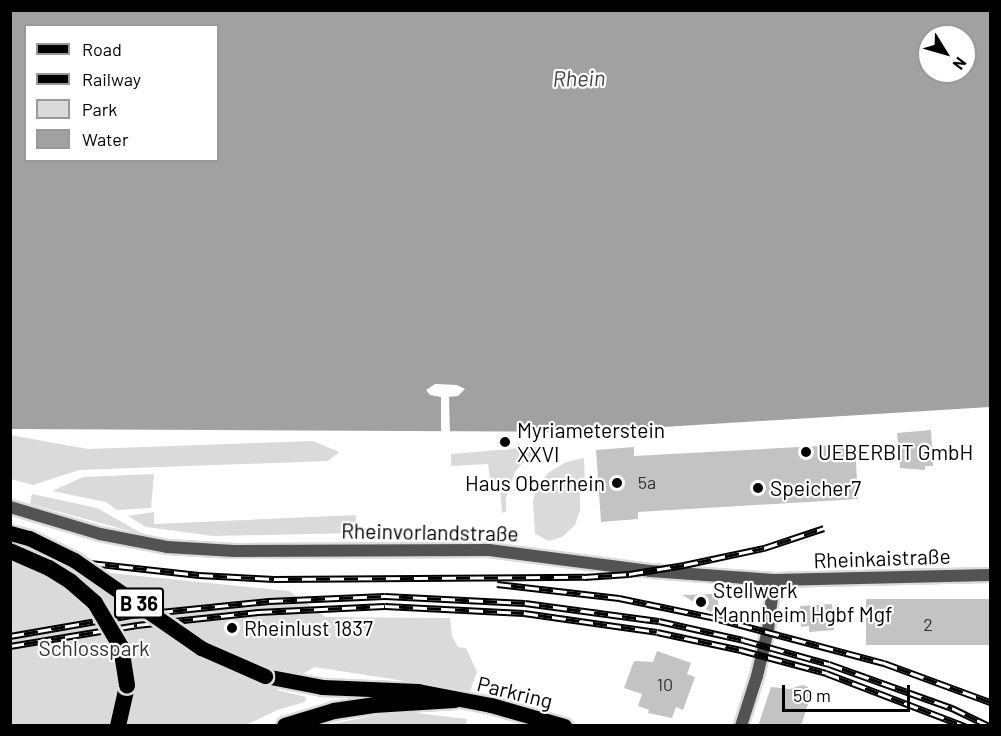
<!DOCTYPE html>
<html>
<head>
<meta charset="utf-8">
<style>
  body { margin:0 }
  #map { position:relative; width:1001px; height:736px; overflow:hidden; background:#fff; font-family:Barlow,sans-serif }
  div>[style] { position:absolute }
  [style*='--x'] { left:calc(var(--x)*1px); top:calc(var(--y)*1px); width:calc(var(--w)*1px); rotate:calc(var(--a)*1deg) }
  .green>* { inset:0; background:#dadada }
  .water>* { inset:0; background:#a1a1a1 }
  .pier>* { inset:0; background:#fff }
  .building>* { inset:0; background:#c3c3c3; transform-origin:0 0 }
  .roads { filter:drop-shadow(2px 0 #dbdbdb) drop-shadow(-2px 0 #dbdbdb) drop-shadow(0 2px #dbdbdb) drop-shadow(0 -2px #dbdbdb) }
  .minor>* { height:12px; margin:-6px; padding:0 6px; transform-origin:6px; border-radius:6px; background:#535353 }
  .primary>* { height:15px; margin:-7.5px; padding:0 7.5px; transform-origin:7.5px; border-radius:7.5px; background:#000 }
  .trunk>* { height:16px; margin:-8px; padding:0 8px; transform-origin:8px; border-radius:8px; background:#000 }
  .rail>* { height:7px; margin-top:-3.5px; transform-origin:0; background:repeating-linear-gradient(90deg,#fff 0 14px,#000 0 28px); box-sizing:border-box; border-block:2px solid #000 }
  .bridges { filter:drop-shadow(2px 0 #dbdbdb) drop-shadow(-2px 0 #dbdbdb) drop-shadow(0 2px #dbdbdb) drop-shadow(0 -2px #dbdbdb) }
  .primary-bridge>* { height:15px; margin:-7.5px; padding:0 7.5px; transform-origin:7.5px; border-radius:7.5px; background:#000 }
  .trunk-bridge>* { height:16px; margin:-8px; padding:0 8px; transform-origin:8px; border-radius:8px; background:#000 }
  .dots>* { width:16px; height:16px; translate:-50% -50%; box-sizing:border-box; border:3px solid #fff; border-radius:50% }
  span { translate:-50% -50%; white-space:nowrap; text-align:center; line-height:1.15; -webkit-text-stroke:4.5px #fff; paint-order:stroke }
  .number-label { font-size:18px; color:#313131 }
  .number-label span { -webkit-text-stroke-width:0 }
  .shield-label span { padding:2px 4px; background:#fff; border:2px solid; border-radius:4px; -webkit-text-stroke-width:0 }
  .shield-label { font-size:20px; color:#000; font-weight:700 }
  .poi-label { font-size:21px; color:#000 }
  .left { translate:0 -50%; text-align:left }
  .right { translate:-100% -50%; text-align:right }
  .street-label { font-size:21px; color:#000 }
  .park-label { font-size:21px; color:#313131 }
  .water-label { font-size:22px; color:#424242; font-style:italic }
  .frame { position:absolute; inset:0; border:12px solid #000; pointer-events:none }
  .legend { position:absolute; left:24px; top:24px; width:195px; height:138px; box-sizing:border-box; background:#fff; border:2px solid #999; margin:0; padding:8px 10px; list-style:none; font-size:18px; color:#000 }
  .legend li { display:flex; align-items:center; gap:12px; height:30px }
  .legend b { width:30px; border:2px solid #999 }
  .north { position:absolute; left:917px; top:24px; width:60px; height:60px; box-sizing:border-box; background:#fff; border:2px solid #999; border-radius:50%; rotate:127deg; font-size:16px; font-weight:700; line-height:24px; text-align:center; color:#000 }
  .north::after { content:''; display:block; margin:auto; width:21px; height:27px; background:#000; clip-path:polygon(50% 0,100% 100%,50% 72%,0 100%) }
  .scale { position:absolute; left:782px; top:685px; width:128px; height:27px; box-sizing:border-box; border:3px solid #000; border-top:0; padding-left:8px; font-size:18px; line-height:21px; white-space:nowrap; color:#000; -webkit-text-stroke:4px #fff; paint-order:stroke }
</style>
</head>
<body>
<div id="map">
  <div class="green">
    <i style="clip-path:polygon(10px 435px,88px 449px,313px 441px,339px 452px,328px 461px,79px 470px,33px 485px,11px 479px)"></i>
    <i style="clip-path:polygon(544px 446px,544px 451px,525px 460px,515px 472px,506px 498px,506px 511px,502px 513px,500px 488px,490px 478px,488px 464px,451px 466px,451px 454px)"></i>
    <i style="clip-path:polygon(584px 458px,585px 486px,580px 487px,580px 510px,575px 525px,562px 537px,549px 541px,535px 534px,533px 502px,537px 486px,548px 473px,566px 462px)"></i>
    <i style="clip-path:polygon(154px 474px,151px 508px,117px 510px,106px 502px,52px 491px,83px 477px)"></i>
    <i style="clip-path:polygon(32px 494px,97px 508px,145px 535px,30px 504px)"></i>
    <i style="clip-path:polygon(154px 512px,154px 524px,356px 515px,355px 533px,213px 536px,146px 527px,128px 516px)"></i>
    <i style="clip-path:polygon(11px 563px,289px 591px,326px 617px,450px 618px,452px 636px,458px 647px,466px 648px,477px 672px,470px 691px,314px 667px,277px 690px,306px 697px,305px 702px,277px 710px,246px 725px,11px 725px)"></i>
    <i style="clip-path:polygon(399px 711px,467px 719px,466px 726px,321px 726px)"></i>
  </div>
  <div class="water">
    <i style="clip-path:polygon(evenodd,11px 11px,990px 11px,990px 407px,582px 432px,11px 429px,11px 11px,26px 26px,218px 26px,218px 160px,26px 160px,26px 26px,11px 11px,929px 36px,965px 36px,965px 72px,929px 72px,929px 36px)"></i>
  </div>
  <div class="pier">
    <i style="clip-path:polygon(435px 384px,457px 385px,465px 389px,458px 396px,449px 397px,450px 434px,441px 434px,441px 397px,430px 395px,426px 390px)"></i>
  </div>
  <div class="building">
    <i style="clip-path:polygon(931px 430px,933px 466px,925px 466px,925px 470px,900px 468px,897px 433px)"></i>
    <i style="clip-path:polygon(855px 444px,858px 499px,638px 512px,638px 519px,601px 522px,596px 450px,634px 447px,634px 456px)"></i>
    <i style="clip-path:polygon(712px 594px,718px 597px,718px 605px,711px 612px,682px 595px)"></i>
    <i style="left:990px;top:599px;width:46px;height:124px;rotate:90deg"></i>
    <i style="clip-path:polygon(832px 604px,834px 630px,809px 632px,809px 626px,801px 627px,800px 606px)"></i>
    <i style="clip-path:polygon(657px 651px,691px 663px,687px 674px,695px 677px,683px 710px,676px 707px,672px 718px,648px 713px,649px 710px,638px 706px,642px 694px,624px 688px,634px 661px,653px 662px)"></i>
    <i style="clip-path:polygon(802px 685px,808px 687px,811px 695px,801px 726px,758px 726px,771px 687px,790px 689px)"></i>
  </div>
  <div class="roads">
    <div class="minor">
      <i style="--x:10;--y:507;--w:94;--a:16.7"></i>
      <i style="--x:100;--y:534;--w:68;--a:11"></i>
      <i style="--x:167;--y:547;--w:67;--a:3.4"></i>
      <i style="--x:234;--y:551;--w:255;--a:-0.2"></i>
      <i style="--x:489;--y:550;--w:162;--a:7.4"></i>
      <i style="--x:650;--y:571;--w:124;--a:4.2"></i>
      <i style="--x:774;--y:580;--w:216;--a:-1.3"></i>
      <i style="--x:741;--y:726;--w:52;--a:-72.3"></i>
      <i style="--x:757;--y:676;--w:47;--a:-76.6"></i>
      <i style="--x:768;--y:630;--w:50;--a:-83.2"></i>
    </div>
    <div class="primary">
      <i style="--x:265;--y:676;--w:58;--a:10.9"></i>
      <i style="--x:322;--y:687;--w:96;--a:2.4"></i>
      <i style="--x:418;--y:691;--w:74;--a:10.9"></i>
      <i style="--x:491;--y:705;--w:76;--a:16"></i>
    </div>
    <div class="trunk">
      <i style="--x:118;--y:726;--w:41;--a:-77.3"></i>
      <i style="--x:285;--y:726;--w:51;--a:-17"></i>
      <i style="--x:334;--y:711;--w:40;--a:-8.5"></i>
      <i style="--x:374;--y:705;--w:81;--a:-3.5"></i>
    </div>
  </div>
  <div class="rail">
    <i style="--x:10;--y:559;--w:53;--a:1.1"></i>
    <i style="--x:63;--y:560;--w:137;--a:6.3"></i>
    <i style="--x:199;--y:575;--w:75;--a:3.1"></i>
    <i style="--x:274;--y:579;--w:310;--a:-0.4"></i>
    <i style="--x:584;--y:577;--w:45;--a:-3.8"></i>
    <i style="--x:629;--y:574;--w:56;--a:-9.3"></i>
    <i style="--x:684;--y:565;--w:82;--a:-12"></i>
    <i style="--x:764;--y:548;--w:63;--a:-18.4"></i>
    <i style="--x:497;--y:584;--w:123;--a:6.5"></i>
    <i style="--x:619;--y:598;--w:94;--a:11.7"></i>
    <i style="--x:711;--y:617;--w:179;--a:14.9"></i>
    <i style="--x:884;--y:663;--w:113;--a:20.2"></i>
    <i style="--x:10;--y:636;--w:123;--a:-9.8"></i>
    <i style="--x:131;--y:615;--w:139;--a:-5.8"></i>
    <i style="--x:269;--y:601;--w:116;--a:-2.5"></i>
    <i style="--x:385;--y:596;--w:140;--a:2.9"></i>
    <i style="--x:525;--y:603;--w:135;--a:7.7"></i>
    <i style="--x:659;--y:621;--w:86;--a:12.7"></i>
    <i style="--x:743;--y:640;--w:89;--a:15.6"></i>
    <i style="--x:829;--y:664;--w:131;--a:19.7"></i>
    <i style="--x:952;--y:708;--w:41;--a:25.9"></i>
    <i style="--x:10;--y:646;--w:129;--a:-9.4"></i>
    <i style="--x:137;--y:625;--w:122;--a:-6.1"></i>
    <i style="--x:258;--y:612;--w:127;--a:-2.7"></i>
    <i style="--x:385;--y:606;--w:139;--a:2.9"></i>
    <i style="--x:524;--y:613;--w:134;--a:8.1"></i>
    <i style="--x:657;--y:632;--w:86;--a:12.1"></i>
    <i style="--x:741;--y:650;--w:88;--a:15.1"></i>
    <i style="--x:826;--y:673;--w:149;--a:20.9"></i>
  </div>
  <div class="bridges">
    <div class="primary-bridge">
      <i style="--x:10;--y:533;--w:20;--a:15"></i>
      <i style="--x:29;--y:538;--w:50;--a:26.1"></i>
      <i style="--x:74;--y:560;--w:155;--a:34.7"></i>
      <i style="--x:201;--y:648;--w:70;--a:23.6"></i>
    </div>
    <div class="trunk-bridge">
      <i style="--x:10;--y:551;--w:43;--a:23.6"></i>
      <i style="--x:49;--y:568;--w:26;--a:32"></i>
      <i style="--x:71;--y:582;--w:32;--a:41"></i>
      <i style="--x:95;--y:603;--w:51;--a:59.4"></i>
      <i style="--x:121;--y:647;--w:39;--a:81"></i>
    </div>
  </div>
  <div class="dots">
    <i style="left:505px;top:442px;background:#000"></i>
    <i style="left:806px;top:452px;background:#000"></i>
    <i style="left:617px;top:483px;background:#000"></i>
    <i style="left:758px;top:488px;background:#000"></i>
    <i style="left:701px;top:602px;background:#000"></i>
    <i style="left:232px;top:628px;background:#000"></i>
  </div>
  <div class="number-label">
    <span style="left:647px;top:482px">5a</span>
    <span style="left:928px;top:624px">2</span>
    <span style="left:665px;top:684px">10</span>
  </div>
  <div class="shield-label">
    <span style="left:139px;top:603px">B 36</span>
  </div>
  <div class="poi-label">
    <span class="left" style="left:517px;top:442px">Myriameterstein<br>XXVI</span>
    <span class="left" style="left:818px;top:452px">UEBERBIT GmbH</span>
    <span class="right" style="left:605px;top:483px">Haus Oberrhein</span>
    <span class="left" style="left:770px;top:488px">Speicher7</span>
    <span class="left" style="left:713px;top:602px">Stellwerk<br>Mannheim Hgbf Mgf</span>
    <span class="left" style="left:244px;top:628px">Rheinlust 1837</span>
  </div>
  <div class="street-label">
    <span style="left:430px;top:532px;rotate:1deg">Rheinvorlandstraße</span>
    <span style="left:882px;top:558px;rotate:-2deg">Rheinkaistraße</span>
    <span style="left:515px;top:692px;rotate:14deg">Parkring</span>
  </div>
  <div class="park-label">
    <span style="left:94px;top:648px">Schlosspark</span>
  </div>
  <div class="water-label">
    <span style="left:579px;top:78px;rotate:-1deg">Rhein</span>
  </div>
  <div class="frame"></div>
  <ul class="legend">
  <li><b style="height:8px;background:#000"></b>Road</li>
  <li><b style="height:8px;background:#000"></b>Railway</li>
  <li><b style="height:16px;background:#dadada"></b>Park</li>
  <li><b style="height:16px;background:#a1a1a1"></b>Water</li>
  </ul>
  <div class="north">N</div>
  <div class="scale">50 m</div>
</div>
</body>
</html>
